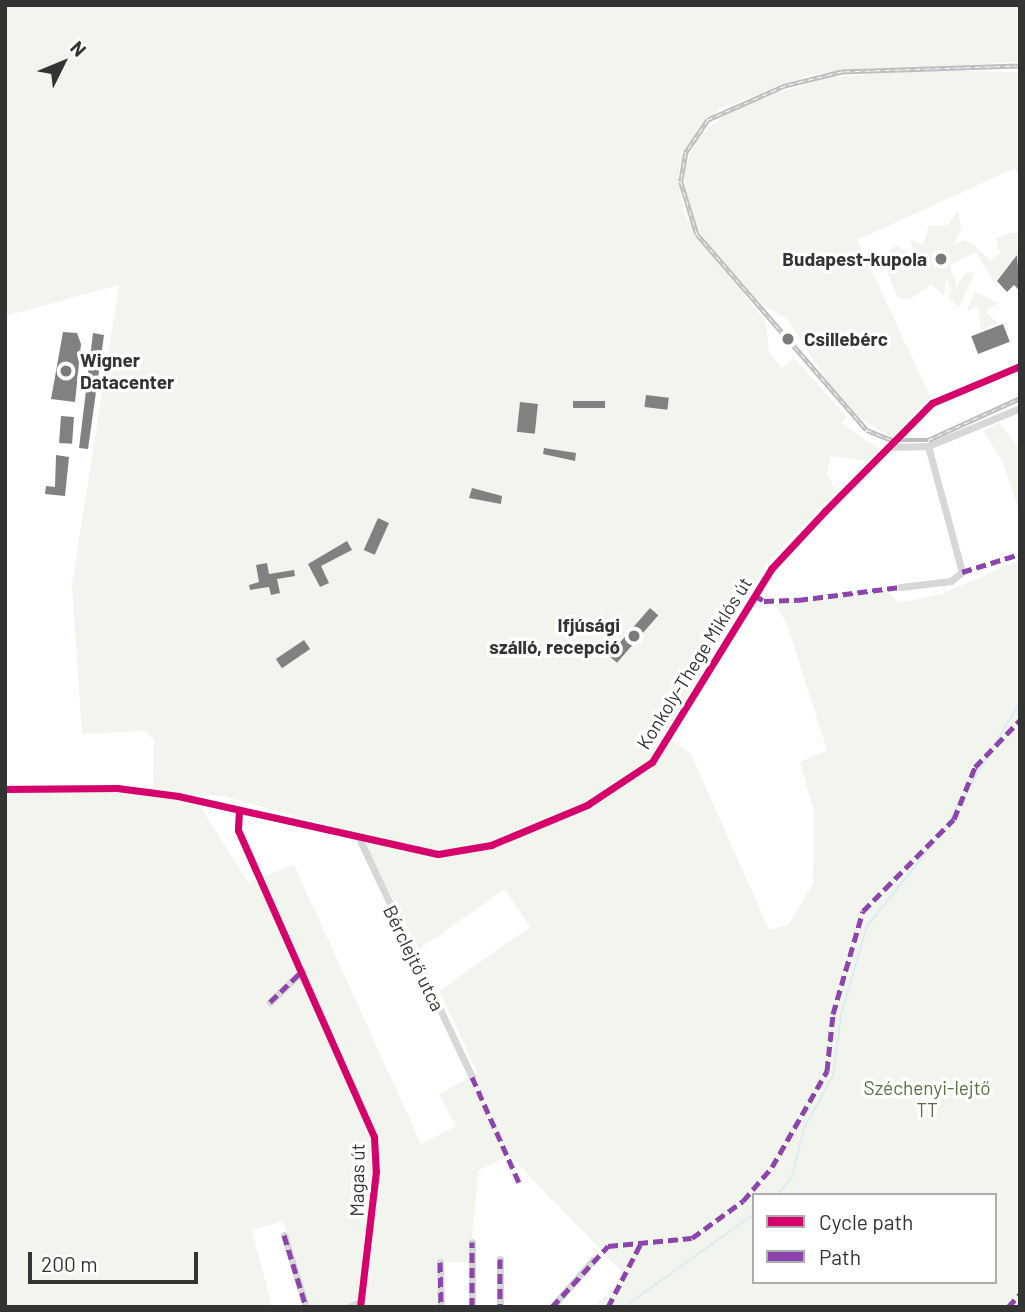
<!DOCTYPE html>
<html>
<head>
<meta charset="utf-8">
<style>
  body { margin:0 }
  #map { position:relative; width:1025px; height:1312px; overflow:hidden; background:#fff; font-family:Barlow,sans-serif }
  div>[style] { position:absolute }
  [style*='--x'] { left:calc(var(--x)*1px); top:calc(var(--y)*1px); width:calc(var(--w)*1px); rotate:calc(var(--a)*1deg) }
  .green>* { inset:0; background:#f1f5ed }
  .stream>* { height:2px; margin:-1px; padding:0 1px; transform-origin:1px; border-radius:1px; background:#ddebf3 }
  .building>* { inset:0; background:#818181; transform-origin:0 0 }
  .minor>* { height:7px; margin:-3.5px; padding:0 3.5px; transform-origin:3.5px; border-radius:3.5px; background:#d7d7d7 }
  .rail>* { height:4.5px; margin-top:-2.25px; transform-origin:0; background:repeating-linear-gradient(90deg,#fff 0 5px,#bebebe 0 10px); box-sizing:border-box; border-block:2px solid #bebebe }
  .quiet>* { height:5px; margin-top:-2.5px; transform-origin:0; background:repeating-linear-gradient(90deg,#8e44ad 0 10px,transparent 0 15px) }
  .cycleway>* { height:7px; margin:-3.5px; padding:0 3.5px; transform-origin:3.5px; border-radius:3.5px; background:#d6006c }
  .dots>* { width:19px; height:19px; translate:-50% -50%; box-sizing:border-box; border:4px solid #fff; border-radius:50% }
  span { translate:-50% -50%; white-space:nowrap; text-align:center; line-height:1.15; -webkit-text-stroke:7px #fff; paint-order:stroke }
  .poi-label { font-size:19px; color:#333; font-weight:700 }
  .right { translate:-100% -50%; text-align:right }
  .left { translate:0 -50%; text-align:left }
  .street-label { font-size:19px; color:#333 }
  .park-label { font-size:19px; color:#56703f }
  .frame { position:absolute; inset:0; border:7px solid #333; pointer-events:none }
  .legend { position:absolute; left:752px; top:1193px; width:245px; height:91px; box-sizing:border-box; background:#fff; border:2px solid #adadad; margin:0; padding:9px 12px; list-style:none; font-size:21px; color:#333 }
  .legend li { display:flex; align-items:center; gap:14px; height:35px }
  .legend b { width:35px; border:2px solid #adadad }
  .north { position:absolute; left:28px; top:28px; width:70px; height:70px; -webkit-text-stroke:5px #fff; paint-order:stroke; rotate:47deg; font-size:19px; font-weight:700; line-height:28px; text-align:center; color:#333 }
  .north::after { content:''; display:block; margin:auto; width:24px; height:32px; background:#333; clip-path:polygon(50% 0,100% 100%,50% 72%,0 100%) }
  .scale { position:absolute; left:28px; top:1252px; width:170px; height:32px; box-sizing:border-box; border:4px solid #333; border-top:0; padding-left:9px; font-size:21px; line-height:24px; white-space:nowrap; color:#333; -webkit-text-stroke:5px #fff; paint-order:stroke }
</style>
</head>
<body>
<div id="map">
  <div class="green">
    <i style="clip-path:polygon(evenodd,5px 5px,1020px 5px,1020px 62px,812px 74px,719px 109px,685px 148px,678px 175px,684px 214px,766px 323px,769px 352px,782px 368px,794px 358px,847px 417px,842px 423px,879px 449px,866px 461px,831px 456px,827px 473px,836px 492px,767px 563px,664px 735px,691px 754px,769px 930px,788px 925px,813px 884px,814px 811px,800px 762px,827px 750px,787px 624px,775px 605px,885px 589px,898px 603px,942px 594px,1020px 560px,1020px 1307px,593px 1307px,627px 1277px,510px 1156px,479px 1170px,469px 1263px,439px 1262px,439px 1307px,308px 1307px,283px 1221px,252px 1230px,272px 1307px,5px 1307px,5px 784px,153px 788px,154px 740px,146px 731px,82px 734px,72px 584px,119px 285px,5px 316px,5px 5px,192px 794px,223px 796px,359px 834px,419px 949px,505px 889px,530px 927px,439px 991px,478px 1073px,439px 1094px,456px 1126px,421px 1144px,294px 865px,248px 882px,192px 794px,5px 5px,754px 1195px,995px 1195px,995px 1282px,754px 1282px,754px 1195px)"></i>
    <i style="clip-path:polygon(933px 70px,1020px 72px,1020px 178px,1015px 168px,857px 240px,930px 396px,892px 438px,846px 410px,787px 319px,751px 297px,705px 241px,687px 210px,684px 171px,698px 136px,737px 106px,829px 77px)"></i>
    <i style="clip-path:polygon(958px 210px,961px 228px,953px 246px,963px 240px,973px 244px,990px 261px,1000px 253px,996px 238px,1011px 232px,1019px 234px,1020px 252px,994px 283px,976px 252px,950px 265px,957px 288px,964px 274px,975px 272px,959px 307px,948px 297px,952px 291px,946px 276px,944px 296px,931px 285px,909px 300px,898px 297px,887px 272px,890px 251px,894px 245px,913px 253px,911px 240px,923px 244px,929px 226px,948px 225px)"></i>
    <i style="clip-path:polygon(975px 292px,998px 303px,985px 312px,998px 323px,981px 330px,978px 306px,966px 312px)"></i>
    <i style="clip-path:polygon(999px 423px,1020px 450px,1020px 514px,1002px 460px,983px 431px)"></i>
  </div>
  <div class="stream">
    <i style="--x:777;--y:1195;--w:23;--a:-50"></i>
    <i style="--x:792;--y:1177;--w:50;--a:-76.2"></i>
    <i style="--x:804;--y:1128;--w:60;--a:-60.9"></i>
    <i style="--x:833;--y:1076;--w:62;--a:-82.5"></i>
    <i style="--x:841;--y:1015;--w:93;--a:-73.7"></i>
    <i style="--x:867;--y:926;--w:118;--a:-51.2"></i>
    <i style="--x:941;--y:834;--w:154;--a:-59.1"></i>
    <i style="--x:624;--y:1307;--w:160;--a:-35.6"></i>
  </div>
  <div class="building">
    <i style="clip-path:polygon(1017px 255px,1020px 291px,1014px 285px,1007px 292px,997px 281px)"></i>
    <i style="left:1003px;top:324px;width:19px;height:34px;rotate:69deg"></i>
    <i style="clip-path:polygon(63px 332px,77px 333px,81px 344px,75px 402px,51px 399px)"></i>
    <i style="clip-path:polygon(93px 333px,104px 335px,88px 449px,79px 448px)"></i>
    <i style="left:646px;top:395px;width:23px;height:12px;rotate:7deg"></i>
    <i style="left:573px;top:401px;width:32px;height:7px"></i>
    <i style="left:520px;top:402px;width:18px;height:30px;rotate:6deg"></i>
    <i style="left:61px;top:416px;width:13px;height:27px;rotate:4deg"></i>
    <i style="clip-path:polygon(544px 448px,576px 453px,575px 461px,543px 454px)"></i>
    <i style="clip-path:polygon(56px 455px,69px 457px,65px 496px,45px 494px,46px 486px,55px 487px)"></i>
    <i style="clip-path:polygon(472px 488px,502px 496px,501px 504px,469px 498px)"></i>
    <i style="left:378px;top:518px;width:12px;height:35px;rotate:24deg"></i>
    <i style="clip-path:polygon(347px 541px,352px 550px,321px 566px,329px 583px,320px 587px,308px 564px)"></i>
    <i style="clip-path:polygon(267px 563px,269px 574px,294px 570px,295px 576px,277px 579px,280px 593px,271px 595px,269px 587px,250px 590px,249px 585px,259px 582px,256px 565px)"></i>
    <i style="left:650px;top:608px;width:11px;height:63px;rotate:41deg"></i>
    <i style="left:304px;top:640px;width:11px;height:34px;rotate:56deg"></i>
  </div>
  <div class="minor">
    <i style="--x:928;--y:446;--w:100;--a:-22.4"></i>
    <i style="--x:888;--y:447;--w:40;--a:-1.4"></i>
    <i style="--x:928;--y:446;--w:131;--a:74.9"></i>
    <i style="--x:962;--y:572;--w:14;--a:141"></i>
    <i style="--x:951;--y:581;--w:51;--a:173.3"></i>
    <i style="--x:5;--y:789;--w:112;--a:-0.5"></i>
    <i style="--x:117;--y:788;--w:62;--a:7.5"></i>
    <i style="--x:178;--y:796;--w:266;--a:12.6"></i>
    <i style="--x:438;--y:854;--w:54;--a:-9.6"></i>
    <i style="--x:491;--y:845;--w:104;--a:-22.6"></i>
    <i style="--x:587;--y:805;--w:78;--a:-33.5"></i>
    <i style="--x:652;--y:762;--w:227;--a:-58.3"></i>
    <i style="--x:771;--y:569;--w:79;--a:-47"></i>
    <i style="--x:825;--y:511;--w:152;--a:-45.3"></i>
    <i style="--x:932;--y:403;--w:95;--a:-22.8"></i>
    <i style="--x:239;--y:810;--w:20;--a:93"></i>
    <i style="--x:238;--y:830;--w:336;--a:66.1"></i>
    <i style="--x:374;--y:1137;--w:34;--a:87"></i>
    <i style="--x:376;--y:1171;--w:137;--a:96.7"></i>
    <i style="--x:359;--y:838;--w:264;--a:64.7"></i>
    <i style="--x:270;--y:1002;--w:45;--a:-44.1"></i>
    <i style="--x:284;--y:1235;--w:75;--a:73"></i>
    <i style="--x:500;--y:1259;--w:48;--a:90"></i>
    <i style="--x:440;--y:1262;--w:45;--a:88.7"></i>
    <i style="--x:349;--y:1307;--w:12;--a:-24"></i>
    <i style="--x:472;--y:1307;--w:65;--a:-90"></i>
    <i style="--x:552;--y:1307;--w:62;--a:-48.9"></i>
  </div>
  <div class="rail">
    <i style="--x:1020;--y:66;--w:178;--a:178.1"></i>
    <i style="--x:842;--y:72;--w:59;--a:166.2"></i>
    <i style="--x:785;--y:86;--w:84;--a:156.2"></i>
    <i style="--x:708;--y:120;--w:40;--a:124"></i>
    <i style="--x:686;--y:153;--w:29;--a:100"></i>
    <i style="--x:681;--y:182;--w:54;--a:72.9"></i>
    <i style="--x:697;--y:234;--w:259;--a:49.1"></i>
    <i style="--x:867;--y:430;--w:27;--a:22"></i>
    <i style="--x:892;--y:440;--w:36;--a:0"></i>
    <i style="--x:928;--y:440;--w:101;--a:-24.5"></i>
  </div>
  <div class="quiet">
    <i style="--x:962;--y:572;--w:61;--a:-17.2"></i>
    <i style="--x:754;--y:595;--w:12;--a:31"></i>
    <i style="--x:764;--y:601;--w:34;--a:-2"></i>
    <i style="--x:798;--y:600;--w:103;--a:-7.3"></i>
    <i style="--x:270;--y:1002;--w:45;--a:-44.1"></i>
    <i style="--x:472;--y:1077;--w:118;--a:66"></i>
    <i style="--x:284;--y:1235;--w:75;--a:73"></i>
    <i style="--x:500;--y:1259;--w:48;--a:90"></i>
    <i style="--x:440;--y:1262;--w:45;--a:88.7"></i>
    <i style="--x:472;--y:1307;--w:65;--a:-90"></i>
    <i style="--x:552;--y:1307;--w:83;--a:-47.4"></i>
    <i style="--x:608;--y:1246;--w:84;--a:-5.4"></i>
    <i style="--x:692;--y:1238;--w:63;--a:-36"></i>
    <i style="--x:743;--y:1201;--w:45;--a:-49.5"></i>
    <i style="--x:772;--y:1167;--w:111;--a:-60.2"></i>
    <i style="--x:827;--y:1071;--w:57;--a:-84"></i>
    <i style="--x:833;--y:1014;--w:107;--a:-73.8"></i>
    <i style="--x:863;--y:911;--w:129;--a:-45.3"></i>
    <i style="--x:954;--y:819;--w:56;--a:-68"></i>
    <i style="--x:975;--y:767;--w:65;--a:-46.2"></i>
    <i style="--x:608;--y:1307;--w:70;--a:-62.7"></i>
    <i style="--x:1008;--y:1307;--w:18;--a:-47"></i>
  </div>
  <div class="cycleway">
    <i style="--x:5;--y:789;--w:112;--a:-0.5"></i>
    <i style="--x:117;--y:788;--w:62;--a:7.5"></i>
    <i style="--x:178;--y:796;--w:266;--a:12.6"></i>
    <i style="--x:438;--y:854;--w:54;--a:-9.6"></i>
    <i style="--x:491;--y:845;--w:104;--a:-22.6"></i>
    <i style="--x:587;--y:805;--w:78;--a:-33.5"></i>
    <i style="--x:652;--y:762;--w:227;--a:-58.3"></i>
    <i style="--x:771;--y:569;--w:79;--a:-47"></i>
    <i style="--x:825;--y:511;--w:152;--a:-45.3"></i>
    <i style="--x:932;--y:403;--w:95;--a:-22.8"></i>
    <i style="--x:239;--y:810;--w:20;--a:93"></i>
    <i style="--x:238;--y:830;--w:336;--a:66.1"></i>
    <i style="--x:374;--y:1137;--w:34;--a:87"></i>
    <i style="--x:376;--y:1171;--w:137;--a:96.7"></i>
  </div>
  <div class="dots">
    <i style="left:941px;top:259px;background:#7a7a7a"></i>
    <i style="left:788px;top:339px;background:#7a7a7a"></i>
    <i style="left:66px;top:371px;background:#7a7a7a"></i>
    <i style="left:634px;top:636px;background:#7a7a7a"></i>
  </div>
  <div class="poi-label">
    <span class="right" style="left:927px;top:259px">Budapest-kupola</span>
    <span class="left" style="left:804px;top:339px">Csillebérc</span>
    <span class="left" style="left:80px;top:371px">Wigner<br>Datacenter</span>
    <span class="right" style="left:620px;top:636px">Ifjúsági<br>szálló, recepció</span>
  </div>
  <div class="street-label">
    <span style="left:694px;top:663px;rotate:-58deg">Konkoly-Thege Miklós út</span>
    <span style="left:414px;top:958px;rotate:64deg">Bérclejtő utca</span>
    <span style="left:357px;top:1180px;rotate:-89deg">Magas út</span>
  </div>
  <div class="park-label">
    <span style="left:927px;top:1099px">Széchenyi-lejtő<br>TT</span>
  </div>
  <div class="frame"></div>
  <ul class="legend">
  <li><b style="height:9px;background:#d6006c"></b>Cycle path</li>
  <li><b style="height:9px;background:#8e44ad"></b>Path</li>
  </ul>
  <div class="north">N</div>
  <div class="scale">200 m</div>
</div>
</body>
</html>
